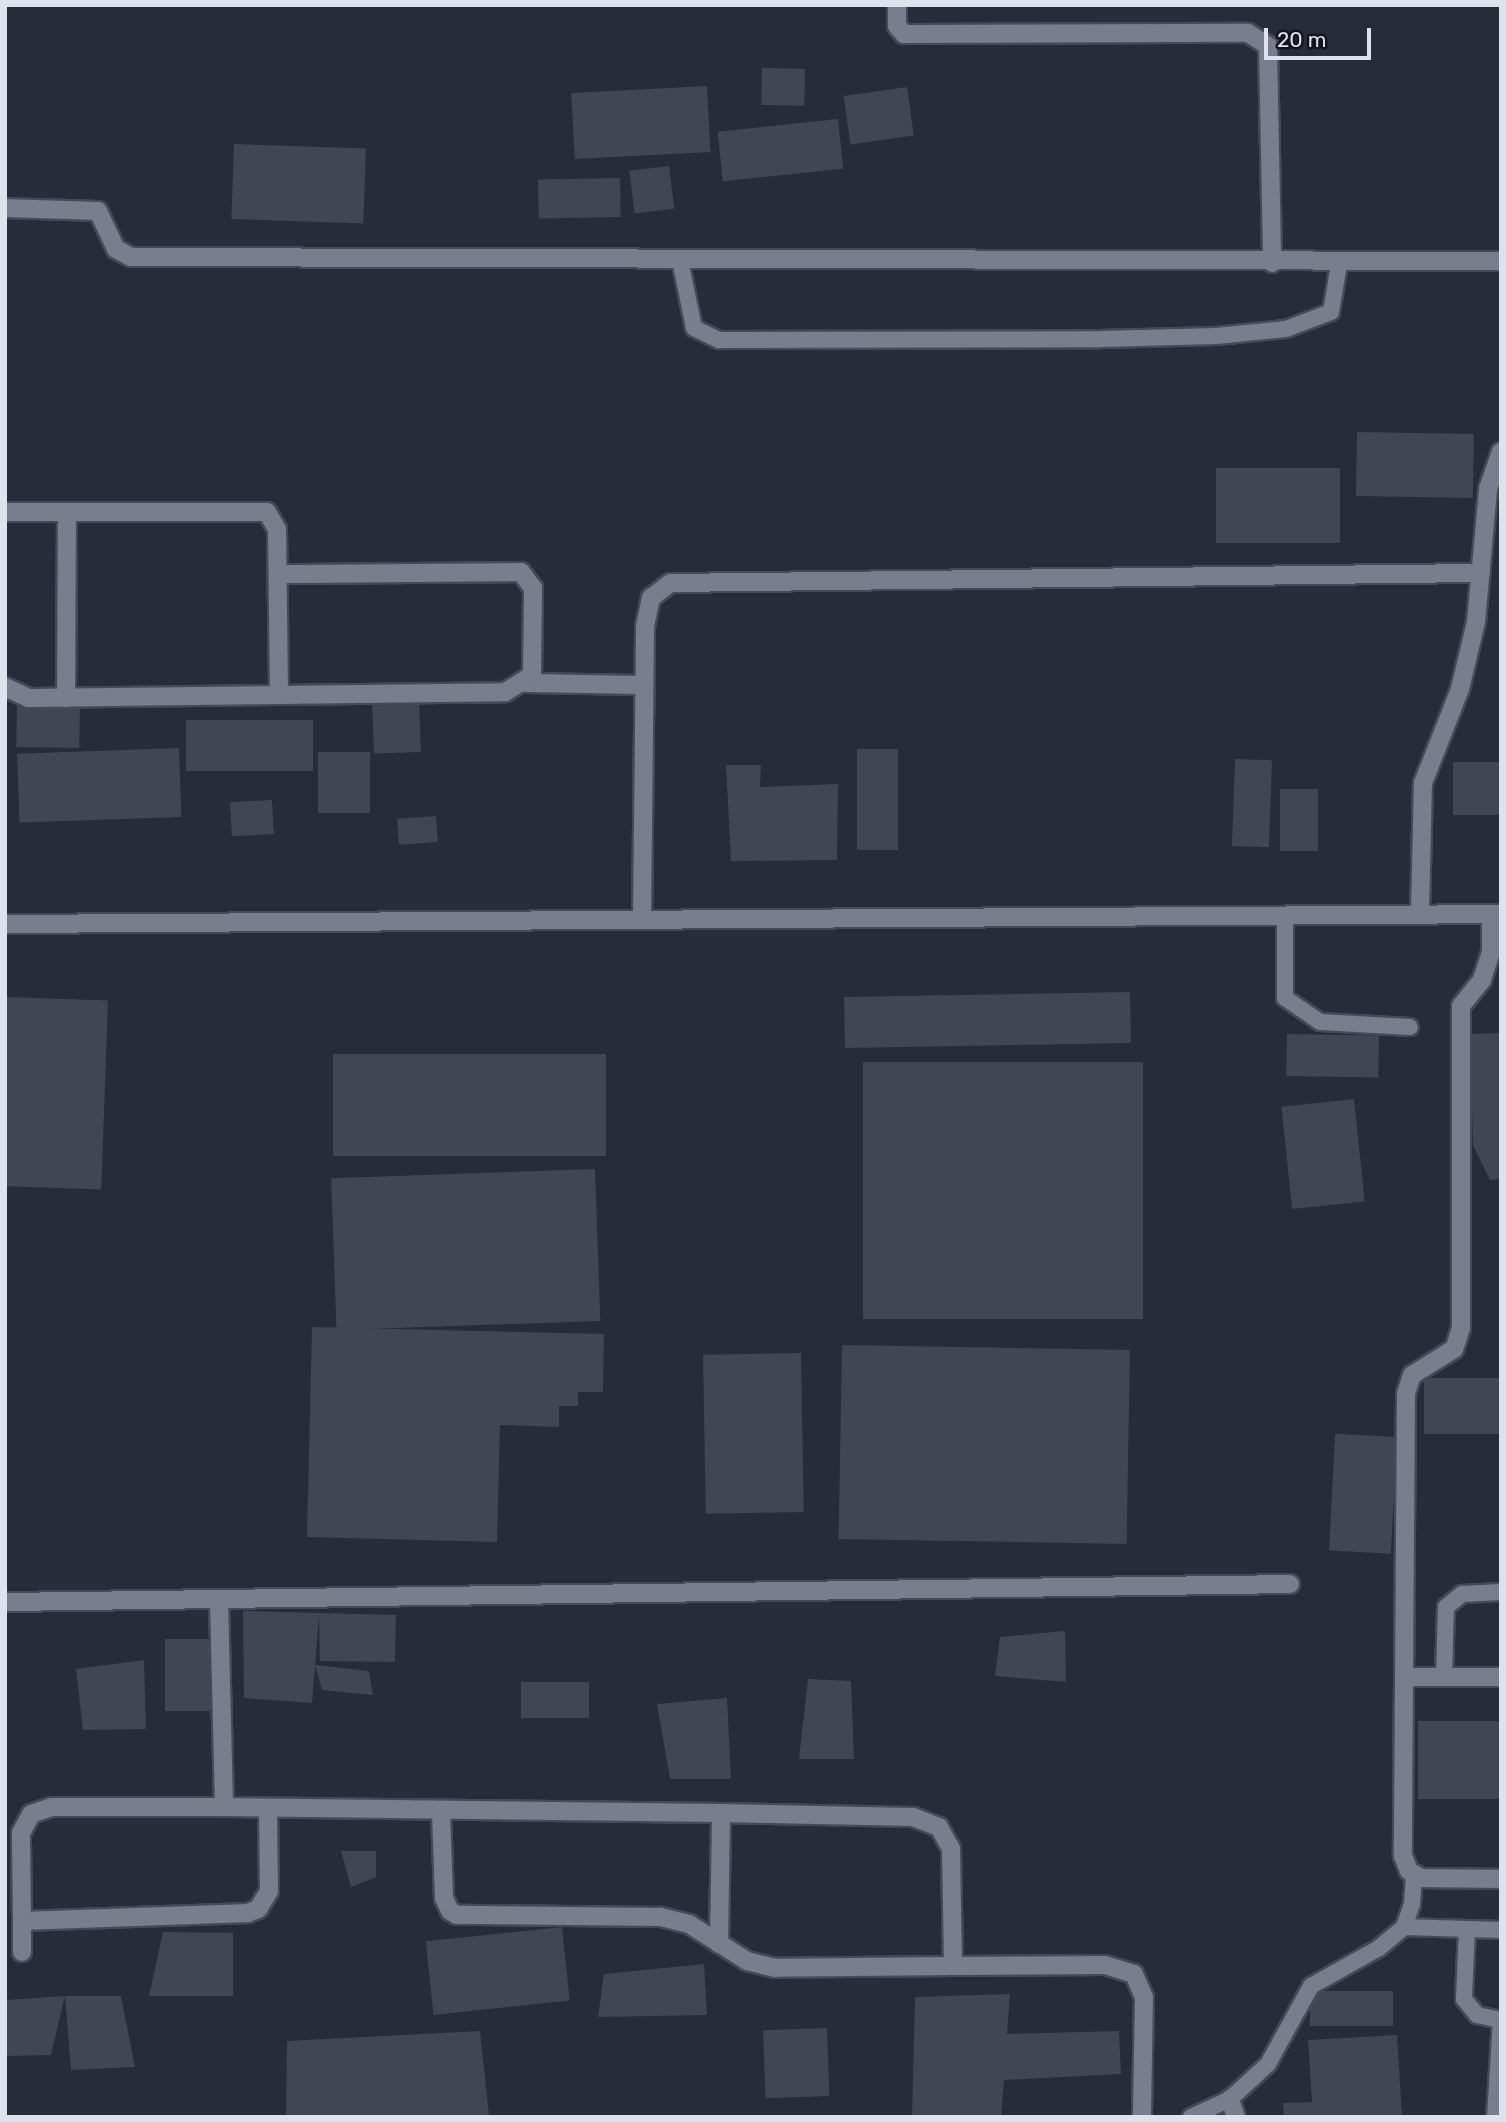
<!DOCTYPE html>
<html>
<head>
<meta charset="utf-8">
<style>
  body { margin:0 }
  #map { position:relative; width:1506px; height:2122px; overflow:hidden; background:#282b39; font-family:Rubik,sans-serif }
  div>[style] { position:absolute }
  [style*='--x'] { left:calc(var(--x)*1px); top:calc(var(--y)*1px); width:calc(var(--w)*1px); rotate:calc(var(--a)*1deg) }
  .building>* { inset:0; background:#414554; transform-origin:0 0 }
  .roads { filter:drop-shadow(2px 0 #474955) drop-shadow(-2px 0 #474955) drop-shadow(0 2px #474955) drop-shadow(0 -2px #474955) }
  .lane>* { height:16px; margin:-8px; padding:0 8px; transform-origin:8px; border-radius:8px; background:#797d8d }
  .street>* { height:18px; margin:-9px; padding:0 9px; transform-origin:9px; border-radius:9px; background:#797d8d }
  span { translate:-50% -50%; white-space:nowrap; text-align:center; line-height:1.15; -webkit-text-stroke:5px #13141a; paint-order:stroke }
  .frame { position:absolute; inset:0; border:7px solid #e0e2eb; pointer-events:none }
  .scale { position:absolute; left:1264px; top:28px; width:107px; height:32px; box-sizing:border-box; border:4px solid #e0e2eb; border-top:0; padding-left:9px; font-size:21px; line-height:24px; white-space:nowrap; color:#e0e2eb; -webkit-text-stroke:5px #13141a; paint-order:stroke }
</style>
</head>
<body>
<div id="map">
  <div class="building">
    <i style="left:762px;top:68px;width:43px;height:37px;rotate:1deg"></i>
    <i style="left:707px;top:86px;width:66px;height:136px;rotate:87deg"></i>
    <i style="left:907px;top:87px;width:49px;height:64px;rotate:82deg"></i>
    <i style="left:838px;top:119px;width:50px;height:121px;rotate:84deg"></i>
    <i style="left:234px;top:144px;width:132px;height:75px;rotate:2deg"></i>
    <i style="left:669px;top:166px;width:43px;height:40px;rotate:83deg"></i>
    <i style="left:620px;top:178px;width:39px;height:82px;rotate:89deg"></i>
    <i style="left:1357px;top:432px;width:117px;height:64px;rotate:1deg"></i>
    <i style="left:1216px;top:468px;width:124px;height:75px"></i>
    <i style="left:419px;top:698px;width:54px;height:47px;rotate:88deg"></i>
    <i style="left:17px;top:705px;width:63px;height:42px;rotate:1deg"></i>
    <i style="left:313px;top:720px;width:51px;height:127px;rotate:90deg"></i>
    <i style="left:179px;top:748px;width:69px;height:162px;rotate:88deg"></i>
    <i style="left:898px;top:749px;width:101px;height:41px;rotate:90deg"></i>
    <i style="left:318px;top:752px;width:52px;height:61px"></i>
    <i style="left:1235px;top:759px;width:37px;height:87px;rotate:2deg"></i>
    <i style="left:1501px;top:762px;width:53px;height:48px;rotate:90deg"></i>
    <i style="clip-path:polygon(726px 765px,761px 765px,760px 787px,838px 784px,837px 860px,731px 861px)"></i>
    <i style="left:1280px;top:789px;width:38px;height:62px"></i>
    <i style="left:272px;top:800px;width:34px;height:42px;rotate:87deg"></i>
    <i style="left:436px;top:816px;width:26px;height:39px;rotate:86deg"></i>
    <i style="left:1130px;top:992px;width:51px;height:286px;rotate:89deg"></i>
    <i style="left:5px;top:997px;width:103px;height:189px;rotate:2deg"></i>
    <i style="clip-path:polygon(1501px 1033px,1501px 1179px,1490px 1180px,1473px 1145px,1470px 1034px)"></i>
    <i style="left:1287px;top:1034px;width:92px;height:42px;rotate:1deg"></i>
    <i style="left:333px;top:1054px;width:273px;height:102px"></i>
    <i style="left:863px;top:1062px;width:280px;height:257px"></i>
    <i style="left:1354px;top:1099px;width:103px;height:73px;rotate:84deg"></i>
    <i style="left:595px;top:1169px;width:152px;height:264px;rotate:88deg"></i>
    <i style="clip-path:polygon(312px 1327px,604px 1334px,603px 1392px,578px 1392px,578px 1406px,559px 1406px,559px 1427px,500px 1425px,497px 1542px,307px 1537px)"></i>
    <i style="left:842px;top:1345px;width:288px;height:194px;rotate:1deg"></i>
    <i style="left:801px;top:1353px;width:159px;height:98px;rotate:89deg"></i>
    <i style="left:1501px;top:1378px;width:56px;height:77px;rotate:90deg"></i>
    <i style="left:1397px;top:1437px;width:117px;height:62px;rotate:93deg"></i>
    <i style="clip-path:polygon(243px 1611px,396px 1615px,395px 1662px,320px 1661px,319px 1616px,312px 1703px,244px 1698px)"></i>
    <i style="clip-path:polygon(1065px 1631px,1066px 1682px,995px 1676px,1000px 1637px)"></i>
    <i style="left:165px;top:1639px;width:48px;height:72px"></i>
    <i style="clip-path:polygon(144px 1660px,146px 1729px,83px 1730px,76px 1669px)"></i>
    <i style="clip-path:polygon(315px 1665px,369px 1671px,373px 1695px,322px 1690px)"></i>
    <i style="clip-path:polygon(808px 1679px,851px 1681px,854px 1759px,799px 1759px)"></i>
    <i style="left:589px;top:1682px;width:36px;height:68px;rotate:90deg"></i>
    <i style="clip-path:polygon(727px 1698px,731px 1779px,670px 1779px,657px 1704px)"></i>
    <i style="left:1501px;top:1721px;width:78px;height:83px;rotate:90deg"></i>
    <i style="clip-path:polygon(341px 1851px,376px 1851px,376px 1877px,351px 1887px)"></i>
    <i style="left:562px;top:1927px;width:74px;height:137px;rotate:84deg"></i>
    <i style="clip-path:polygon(163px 1932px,233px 1933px,233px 1996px,149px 1996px)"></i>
    <i style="clip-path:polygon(704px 1964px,707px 2015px,598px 2017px,604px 1974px)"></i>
    <i style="left:1393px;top:1991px;width:35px;height:83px;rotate:90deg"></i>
    <i style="clip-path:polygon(1010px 1994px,1007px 2034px,1119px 2031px,1121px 2074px,1004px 2080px,1001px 2117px,912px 2117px,915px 1997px)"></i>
    <i style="clip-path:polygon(65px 1996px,51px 2055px,5px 2056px,5px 2000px)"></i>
    <i style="clip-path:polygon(65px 1996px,121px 1996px,135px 2067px,71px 2070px)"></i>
    <i style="left:827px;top:2028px;width:68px;height:64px;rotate:88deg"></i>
    <i style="clip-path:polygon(480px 2031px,489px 2115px,286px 2115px,287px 2041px)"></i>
    <i style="clip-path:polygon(1397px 2035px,1402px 2117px,1284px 2117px,1283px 2103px,1312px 2102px,1308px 2040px)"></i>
  </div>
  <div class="roads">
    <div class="lane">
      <i style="--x:680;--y:260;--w:69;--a:78.4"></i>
      <i style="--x:694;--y:328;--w:28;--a:26"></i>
      <i style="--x:719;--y:340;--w:382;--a:-0.1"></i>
      <i style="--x:1101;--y:339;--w:115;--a:-1.5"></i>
      <i style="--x:1216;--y:336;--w:70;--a:-5.7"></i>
      <i style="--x:1286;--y:329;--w:48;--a:-20.7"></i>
      <i style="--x:1331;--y:312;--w:49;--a:-80.5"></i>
      <i style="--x:1285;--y:915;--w:83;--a:90"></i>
      <i style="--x:1285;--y:998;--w:42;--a:34.4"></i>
      <i style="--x:1320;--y:1022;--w:90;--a:3.2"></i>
      <i style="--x:1444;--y:1677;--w:70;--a:-88.4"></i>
      <i style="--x:1446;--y:1607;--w:21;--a:-39"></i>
      <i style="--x:1462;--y:1594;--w:39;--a:-3"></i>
      <i style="--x:1404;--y:1927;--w:97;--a:1.8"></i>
      <i style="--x:1467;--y:1929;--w:70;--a:92.5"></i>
      <i style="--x:1464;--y:1999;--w:21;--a:51"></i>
      <i style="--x:1477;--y:2015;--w:25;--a:12"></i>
      <i style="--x:1191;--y:2117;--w:43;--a:-24.8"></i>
      <i style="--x:1230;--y:2099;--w:52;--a:-42.6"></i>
      <i style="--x:1268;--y:2064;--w:89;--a:-61.1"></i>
      <i style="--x:1311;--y:1986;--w:78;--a:-29.2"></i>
      <i style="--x:1379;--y:1948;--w:33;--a:-40"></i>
      <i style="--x:1404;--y:1927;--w:24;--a:-71"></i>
      <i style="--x:1412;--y:1904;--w:29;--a:-86"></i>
      <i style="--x:1495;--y:2117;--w:97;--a:-86.5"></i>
    </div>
    <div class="street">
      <i style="--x:897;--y:5;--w:21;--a:90"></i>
      <i style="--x:897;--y:26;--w:11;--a:49"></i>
      <i style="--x:904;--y:34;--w:344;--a:-0.2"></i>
      <i style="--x:1248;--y:33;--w:24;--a:33"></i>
      <i style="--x:1268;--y:46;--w:217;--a:88.9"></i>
      <i style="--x:5;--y:208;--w:93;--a:1.8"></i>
      <i style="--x:98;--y:211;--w:42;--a:64.7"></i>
      <i style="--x:116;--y:249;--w:17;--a:28"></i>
      <i style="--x:131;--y:257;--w:1370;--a:0.17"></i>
      <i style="--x:5;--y:512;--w:262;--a:0"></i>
      <i style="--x:267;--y:512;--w:20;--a:60"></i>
      <i style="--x:277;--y:529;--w:166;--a:89.3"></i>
      <i style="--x:525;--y:683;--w:119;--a:1"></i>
      <i style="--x:5;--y:687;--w:26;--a:25"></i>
      <i style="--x:29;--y:698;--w:476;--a:-0.7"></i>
      <i style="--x:505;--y:692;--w:32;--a:-32"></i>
      <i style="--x:532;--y:675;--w:87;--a:-89.3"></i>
      <i style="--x:533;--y:588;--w:20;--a:-127"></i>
      <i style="--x:521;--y:572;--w:243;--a:179.5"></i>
      <i style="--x:66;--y:698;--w:186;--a:-89.7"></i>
      <i style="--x:1420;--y:914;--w:131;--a:-88.7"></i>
      <i style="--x:1423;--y:783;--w:101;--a:-68.5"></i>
      <i style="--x:1460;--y:689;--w:69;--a:-76.6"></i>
      <i style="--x:1476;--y:622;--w:134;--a:-84.8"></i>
      <i style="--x:1488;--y:489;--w:39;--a:-71"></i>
      <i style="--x:1491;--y:914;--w:38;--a:90"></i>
      <i style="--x:1491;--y:952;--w:29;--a:108"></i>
      <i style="--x:1482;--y:980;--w:33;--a:129"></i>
      <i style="--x:1461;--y:1006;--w:322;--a:90"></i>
      <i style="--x:1461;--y:1328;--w:22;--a:108"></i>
      <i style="--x:1454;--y:1349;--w:49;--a:148.2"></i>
      <i style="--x:1412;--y:1375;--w:20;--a:108"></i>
      <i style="--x:1406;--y:1394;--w:462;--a:90.4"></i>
      <i style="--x:1403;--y:1856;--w:16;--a:68"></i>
      <i style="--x:1409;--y:1871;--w:14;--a:30"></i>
      <i style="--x:1421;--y:1878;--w:80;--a:0.7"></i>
      <i style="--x:642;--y:920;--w:294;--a:-89.4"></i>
      <i style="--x:645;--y:626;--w:29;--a:-78"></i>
      <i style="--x:651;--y:598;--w:24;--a:-38"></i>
      <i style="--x:670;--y:583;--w:811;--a:-0.71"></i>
      <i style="--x:5;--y:924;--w:1496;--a:-0.38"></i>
      <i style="--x:219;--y:1600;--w:207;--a:88.6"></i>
      <i style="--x:5;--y:1602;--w:1285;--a:-0.8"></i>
      <i style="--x:1404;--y:1677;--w:97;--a:0"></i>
      <i style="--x:268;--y:1808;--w:83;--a:89.3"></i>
      <i style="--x:269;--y:1891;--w:21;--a:121"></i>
      <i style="--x:258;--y:1909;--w:11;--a:158"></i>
      <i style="--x:248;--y:1913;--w:226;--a:178"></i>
      <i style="--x:22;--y:1921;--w:88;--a:-90.7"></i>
      <i style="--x:21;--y:1833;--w:21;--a:-62"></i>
      <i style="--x:31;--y:1814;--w:21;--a:-19"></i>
      <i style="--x:51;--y:1807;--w:173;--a:0"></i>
      <i style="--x:224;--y:1807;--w:497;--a:0.7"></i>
      <i style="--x:721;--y:1813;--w:192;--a:1.2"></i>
      <i style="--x:913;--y:1817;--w:28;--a:21"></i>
      <i style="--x:939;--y:1827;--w:25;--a:61"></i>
      <i style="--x:951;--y:1849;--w:117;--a:89"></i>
      <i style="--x:953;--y:1966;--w:178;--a:179.4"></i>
      <i style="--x:775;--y:1968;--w:29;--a:-166"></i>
      <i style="--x:747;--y:1961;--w:69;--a:-147.5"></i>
      <i style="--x:689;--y:1924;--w:30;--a:-166"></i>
      <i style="--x:660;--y:1917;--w:203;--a:-179.4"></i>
      <i style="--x:457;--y:1915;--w:8;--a:-150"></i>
      <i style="--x:450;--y:1911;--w:14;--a:-115"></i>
      <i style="--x:444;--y:1898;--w:88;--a:-92"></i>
      <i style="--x:22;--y:1921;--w:31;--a:90"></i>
      <i style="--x:719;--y:1944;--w:131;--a:-89.1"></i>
      <i style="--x:953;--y:1966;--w:152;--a:-0.4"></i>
      <i style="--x:1105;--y:1965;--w:30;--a:17"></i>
      <i style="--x:1134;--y:1974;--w:25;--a:67"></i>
      <i style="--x:1144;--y:1997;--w:120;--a:91"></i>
      <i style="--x:1230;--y:2099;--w:19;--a:72"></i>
    </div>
  </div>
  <div class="frame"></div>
  <div class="scale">20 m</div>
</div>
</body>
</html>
